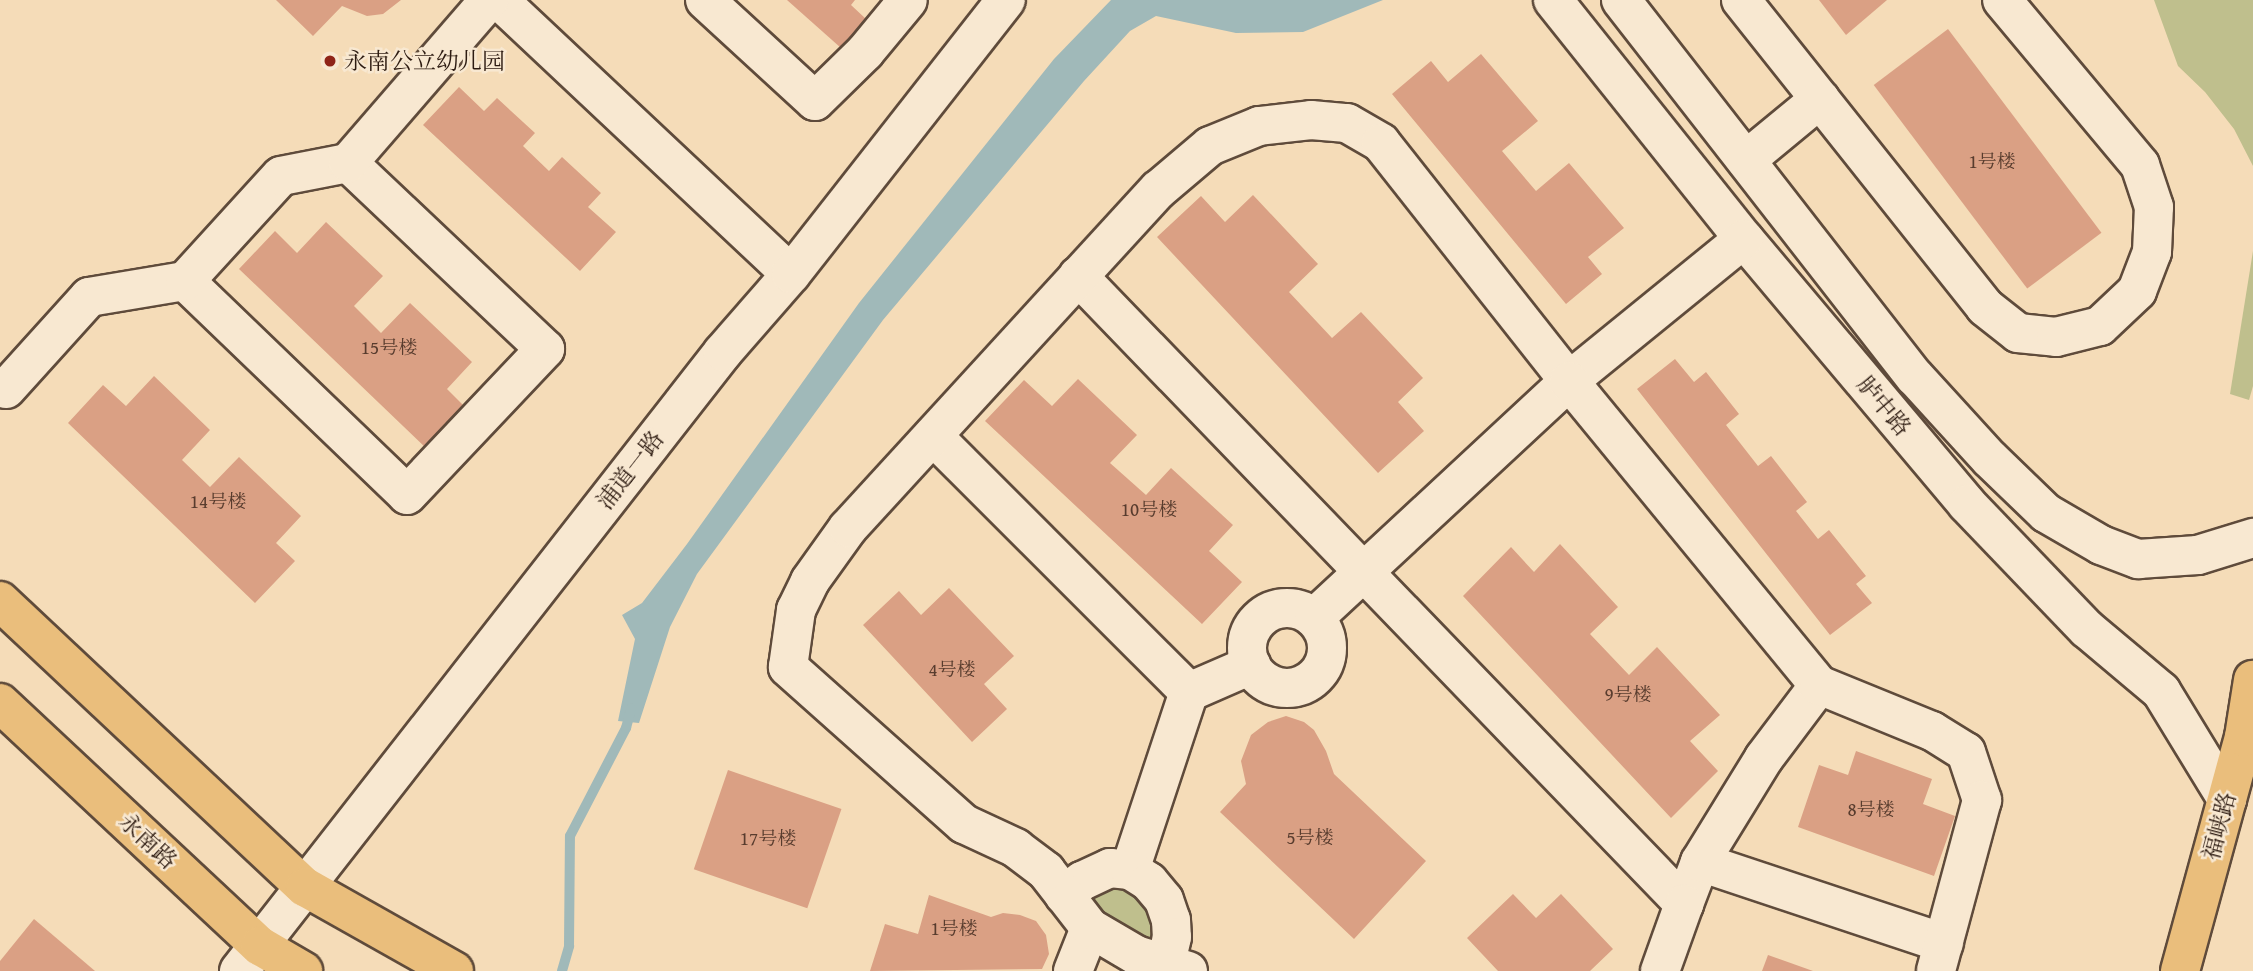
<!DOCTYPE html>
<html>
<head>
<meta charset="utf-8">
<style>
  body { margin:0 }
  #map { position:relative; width:2253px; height:971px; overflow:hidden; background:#f5dcb8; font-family:"Gentium Book Plus","Noto Serif SC",serif }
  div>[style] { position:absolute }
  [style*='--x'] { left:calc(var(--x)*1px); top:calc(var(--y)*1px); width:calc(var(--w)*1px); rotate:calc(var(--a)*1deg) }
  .green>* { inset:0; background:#bfbf8d }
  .water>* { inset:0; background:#a0b9b9 }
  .stream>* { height:10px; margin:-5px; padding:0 5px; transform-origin:5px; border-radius:5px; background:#a0b9b9 }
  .building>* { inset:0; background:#daa084; transform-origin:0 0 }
  .roads { filter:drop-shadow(2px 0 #5f4b3b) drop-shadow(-2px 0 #5f4b3b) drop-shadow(0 2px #5f4b3b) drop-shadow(0 -2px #5f4b3b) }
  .minor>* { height:38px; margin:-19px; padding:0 19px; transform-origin:19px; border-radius:19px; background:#f8e8d1 }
  .minor>.ring { margin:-19px; padding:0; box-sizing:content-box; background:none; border:38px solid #f8e8d1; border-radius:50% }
  .major>* { height:38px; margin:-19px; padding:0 19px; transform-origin:19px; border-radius:19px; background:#eabe7c }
  .highway>* { height:38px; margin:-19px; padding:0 19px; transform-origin:19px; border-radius:19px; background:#eabe7c }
  .dots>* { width:19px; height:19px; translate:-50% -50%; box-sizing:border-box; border:4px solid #f8e8d1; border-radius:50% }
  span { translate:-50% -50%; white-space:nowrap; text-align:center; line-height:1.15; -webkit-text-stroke:5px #f8e8d1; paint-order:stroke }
  .number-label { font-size:19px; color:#583c2e }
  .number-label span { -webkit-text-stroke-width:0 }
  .poi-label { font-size:23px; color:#2d1b11 }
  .left { translate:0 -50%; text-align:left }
  .street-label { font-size:23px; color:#2d1b11 }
</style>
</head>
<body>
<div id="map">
  <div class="green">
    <i style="clip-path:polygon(2154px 0,2253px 0,2253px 166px,2234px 129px,2205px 92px,2178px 66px)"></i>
    <i style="clip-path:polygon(2253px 251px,2253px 386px,2249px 400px,2230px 394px)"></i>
    <i style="clip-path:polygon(1117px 877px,1152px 902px,1155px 943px,1138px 938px,1103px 915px,1084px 891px)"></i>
  </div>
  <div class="water">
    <i style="clip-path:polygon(1111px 0,1383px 0,1303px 32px,1236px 33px,1156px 16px,1130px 31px,1084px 81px,883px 320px,697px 574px,670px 627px,639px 723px,618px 721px,635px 639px,622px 615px,642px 603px,687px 544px,859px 303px,1054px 59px)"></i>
  </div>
  <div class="stream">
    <i style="--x:562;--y:971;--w:26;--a:-74"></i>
    <i style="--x:569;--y:946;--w:110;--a:-89.5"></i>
    <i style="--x:570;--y:836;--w:122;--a:-62.6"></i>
    <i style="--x:626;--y:728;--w:20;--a:-75"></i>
  </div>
  <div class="building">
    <i style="clip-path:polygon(276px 0,401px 0,383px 14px,367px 16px,342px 6px,313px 36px)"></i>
    <i style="clip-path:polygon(787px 0,855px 0,851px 5px,866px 19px,841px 48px)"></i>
    <i style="clip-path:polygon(1819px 0,1887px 0,1846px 35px)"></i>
    <i style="left:1948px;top:29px;width:255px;height:93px;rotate:53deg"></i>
    <i style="clip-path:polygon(1481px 54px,1538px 121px,1502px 151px,1536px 191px,1569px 163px,1624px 228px,1588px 257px,1602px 274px,1566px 304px,1392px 94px,1431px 61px,1448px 82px)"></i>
    <i style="clip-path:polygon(459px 87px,484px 111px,497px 98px,535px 133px,523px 146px,549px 171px,562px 157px,601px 193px,588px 207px,616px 232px,580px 271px,423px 125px)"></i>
    <i style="clip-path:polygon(1253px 195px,1318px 264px,1289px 292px,1332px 338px,1361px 312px,1423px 378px,1398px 402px,1424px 431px,1378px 473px,1157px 237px,1201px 196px,1225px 222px)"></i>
    <i style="clip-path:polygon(326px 222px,383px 276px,354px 306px,381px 333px,410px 303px,472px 362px,447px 389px,466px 408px,427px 449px,239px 269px,275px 231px,297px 253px)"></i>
    <i style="clip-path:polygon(1675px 359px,1694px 382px,1706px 372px,1739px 414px,1726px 425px,1758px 466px,1771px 456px,1807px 502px,1796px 511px,1818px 539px,1829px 530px,1866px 576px,1856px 584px,1872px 603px,1830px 635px,1637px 389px)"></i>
    <i style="clip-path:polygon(154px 376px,210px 430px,182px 460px,210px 487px,239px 457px,301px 516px,276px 543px,295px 561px,255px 603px,68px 423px,103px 385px,126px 406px)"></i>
    <i style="clip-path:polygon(1078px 379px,1137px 435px,1110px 463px,1146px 495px,1171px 468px,1233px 525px,1209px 551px,1242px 582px,1202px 624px,985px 421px,1024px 380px,1052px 406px)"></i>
    <i style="clip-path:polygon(1560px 544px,1618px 607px,1590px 634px,1629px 675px,1657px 647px,1720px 715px,1690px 741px,1718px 771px,1671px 818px,1463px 596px,1511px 547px,1534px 572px)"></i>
    <i style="clip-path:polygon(949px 588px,1014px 656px,984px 684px,1007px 709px,972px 742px,863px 625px,899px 591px,921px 615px)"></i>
    <i style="clip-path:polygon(1286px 716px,1304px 722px,1314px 730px,1326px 751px,1334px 774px,1426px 861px,1354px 939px,1220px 812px,1246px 784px,1241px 761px,1251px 735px,1268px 722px)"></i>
    <i style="clip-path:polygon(1856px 751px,1932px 779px,1923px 804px,1955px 816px,1934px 876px,1798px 827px,1819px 765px,1848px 775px)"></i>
    <i style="left:728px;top:770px;width:120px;height:105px;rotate:19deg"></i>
    <i style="clip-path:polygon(1513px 894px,1536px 918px,1561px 894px,1613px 949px,1590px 971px,1498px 971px,1467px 938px)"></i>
    <i style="clip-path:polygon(929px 895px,991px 917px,1003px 913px,1020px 915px,1036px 921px,1046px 935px,1049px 954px,1042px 969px,870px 971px,885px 924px,918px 934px)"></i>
    <i style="clip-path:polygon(34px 919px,95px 971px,0 971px,0 961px)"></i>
    <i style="clip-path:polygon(1768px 955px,1813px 971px,1762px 971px)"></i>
  </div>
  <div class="roads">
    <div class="minor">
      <i style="--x:499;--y:0;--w:400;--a:43.2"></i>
      <i style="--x:705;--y:0;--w:149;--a:42.6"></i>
      <i style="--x:815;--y:101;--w:70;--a:-44.4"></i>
      <i style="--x:865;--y:52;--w:67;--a:-50.4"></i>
      <i style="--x:1553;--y:0;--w:306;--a:51.4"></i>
      <i style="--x:1744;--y:239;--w:346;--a:49.9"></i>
      <i style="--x:1967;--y:504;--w:173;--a:46.2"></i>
      <i style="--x:2087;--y:629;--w:97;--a:40"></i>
      <i style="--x:2161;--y:691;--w:127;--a:58.6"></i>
      <i style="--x:1621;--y:0;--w:478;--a:52.1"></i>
      <i style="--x:1915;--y:377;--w:111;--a:47.6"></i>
      <i style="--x:1990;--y:459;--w:78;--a:44"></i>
      <i style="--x:2046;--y:513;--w:64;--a:30.2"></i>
      <i style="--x:2101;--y:545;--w:40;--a:21"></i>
      <i style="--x:2138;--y:559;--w:60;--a:-3.8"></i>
      <i style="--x:2198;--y:555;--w:58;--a:-17.2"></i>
      <i style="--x:1741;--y:0;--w:392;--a:51.5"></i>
      <i style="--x:1985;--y:307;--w:42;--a:38.2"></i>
      <i style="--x:2018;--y:333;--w:38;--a:6"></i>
      <i style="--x:2056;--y:337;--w:45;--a:-14"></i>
      <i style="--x:2100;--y:326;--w:51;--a:-43.4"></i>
      <i style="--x:2137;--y:291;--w:42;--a:-69"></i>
      <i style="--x:2152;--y:252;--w:45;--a:-87.5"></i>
      <i style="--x:2154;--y:207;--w:44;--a:-108.4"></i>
      <i style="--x:2140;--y:165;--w:215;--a:-129.9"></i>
      <i style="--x:1746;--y:160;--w:96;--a:-39.5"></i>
      <i style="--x:1078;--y:276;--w:873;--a:46.02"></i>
      <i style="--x:1684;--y:904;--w:45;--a:-69.1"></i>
      <i style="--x:1700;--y:862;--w:257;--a:18.4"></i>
      <i style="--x:185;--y:281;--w:308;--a:43.9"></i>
      <i style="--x:407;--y:495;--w:201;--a:-46.6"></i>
      <i style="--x:545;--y:349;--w:271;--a:-136.6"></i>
      <i style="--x:6;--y:389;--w:124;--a:-47.9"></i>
      <i style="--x:89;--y:297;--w:97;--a:-9.5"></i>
      <i style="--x:185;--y:281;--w:142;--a:-47.6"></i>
      <i style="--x:281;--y:176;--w:68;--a:-11"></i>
      <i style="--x:348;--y:163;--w:216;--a:-49.1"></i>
      <i style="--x:933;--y:436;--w:362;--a:45"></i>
      <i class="ring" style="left:1247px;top:608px;width:42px;height:42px"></i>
      <i style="--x:1314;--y:618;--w:348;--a:-42.9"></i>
      <i style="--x:1569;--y:381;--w:225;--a:-39.1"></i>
      <i style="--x:1700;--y:862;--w:122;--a:-58.4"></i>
      <i style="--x:1764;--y:758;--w:91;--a:-53"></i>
      <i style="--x:1130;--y:870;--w:188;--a:-71.7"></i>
      <i style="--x:1189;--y:692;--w:68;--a:-23.5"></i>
      <i style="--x:1064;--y:895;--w:23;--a:-38"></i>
      <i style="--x:1082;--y:881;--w:31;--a:-25"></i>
      <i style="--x:1110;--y:868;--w:20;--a:6"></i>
      <i style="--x:1130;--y:870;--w:22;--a:32"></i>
      <i style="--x:1149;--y:882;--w:23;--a:50"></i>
      <i style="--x:1164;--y:900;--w:21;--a:71"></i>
      <i style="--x:1171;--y:920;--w:17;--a:87"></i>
      <i style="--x:1172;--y:937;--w:28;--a:103"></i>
      <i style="--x:239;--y:971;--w:786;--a:-51.98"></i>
      <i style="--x:723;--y:352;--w:103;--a:-48.9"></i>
      <i style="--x:791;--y:274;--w:348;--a:-51.9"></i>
      <i style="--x:1073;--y:971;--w:46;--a:-68.4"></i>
      <i style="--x:1188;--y:971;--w:54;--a:-162.9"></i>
      <i style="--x:1136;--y:955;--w:53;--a:-149.6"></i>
      <i style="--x:1090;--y:928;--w:72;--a:-127.7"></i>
      <i style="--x:1046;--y:871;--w:38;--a:-143"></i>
      <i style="--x:1016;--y:848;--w:57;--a:-155.2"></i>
      <i style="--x:964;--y:824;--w:236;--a:-138.3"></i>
      <i style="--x:788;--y:667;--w:58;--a:-82"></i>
      <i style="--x:796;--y:610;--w:32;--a:-64"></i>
      <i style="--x:810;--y:581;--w:65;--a:-54.4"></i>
      <i style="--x:848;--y:528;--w:459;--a:-47.5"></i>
      <i style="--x:1158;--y:190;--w:68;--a:-40.2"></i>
      <i style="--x:1210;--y:146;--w:53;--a:-22.2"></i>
      <i style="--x:1259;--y:126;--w:52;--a:-6.6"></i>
      <i style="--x:1311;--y:120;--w:36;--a:5"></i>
      <i style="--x:1347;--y:123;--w:39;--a:30"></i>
      <i style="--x:1381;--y:143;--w:303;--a:51.7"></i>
      <i style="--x:1569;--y:381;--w:394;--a:50.6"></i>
      <i style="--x:1819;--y:685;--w:122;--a:22.2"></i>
      <i style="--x:1932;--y:731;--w:40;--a:32"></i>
      <i style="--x:1966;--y:752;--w:51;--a:71.6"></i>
      <i style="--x:1982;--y:800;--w:177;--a:105.1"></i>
      <i style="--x:1660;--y:971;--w:71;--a:-70.3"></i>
    </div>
    <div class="major">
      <i style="--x:0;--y:601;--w:418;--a:43.2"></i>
      <i style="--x:305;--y:887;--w:171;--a:29.4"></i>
      <i style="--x:0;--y:703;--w:356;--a:43.1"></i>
      <i style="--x:260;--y:946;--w:50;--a:30.2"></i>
    </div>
    <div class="highway">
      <i style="--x:2180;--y:971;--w:243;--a:-74.7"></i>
      <i style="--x:2244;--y:737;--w:58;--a:-81"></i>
    </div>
  </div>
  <div class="dots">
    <i style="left:330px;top:61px;background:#8f2418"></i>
  </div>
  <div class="number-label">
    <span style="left:1992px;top:162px">1号楼</span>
    <span style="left:389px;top:348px">15号楼</span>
    <span style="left:218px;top:502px">14号楼</span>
    <span style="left:1149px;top:510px">10号楼</span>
    <span style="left:952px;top:670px">4号楼</span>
    <span style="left:1628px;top:695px">9号楼</span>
    <span style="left:1871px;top:810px">8号楼</span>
    <span style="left:1310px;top:838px">5号楼</span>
    <span style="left:768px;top:839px">17号楼</span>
    <span style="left:954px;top:929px">1号楼</span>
  </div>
  <div class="poi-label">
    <span class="left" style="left:344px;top:61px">永南公立幼儿园</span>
  </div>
  <div class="street-label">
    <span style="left:1884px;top:406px;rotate:50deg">胪中路</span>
    <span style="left:630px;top:470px;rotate:-52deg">浦道一路</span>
    <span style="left:2219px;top:826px;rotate:-75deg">福峡路</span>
    <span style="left:148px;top:841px;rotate:43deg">永南路</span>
  </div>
</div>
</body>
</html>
